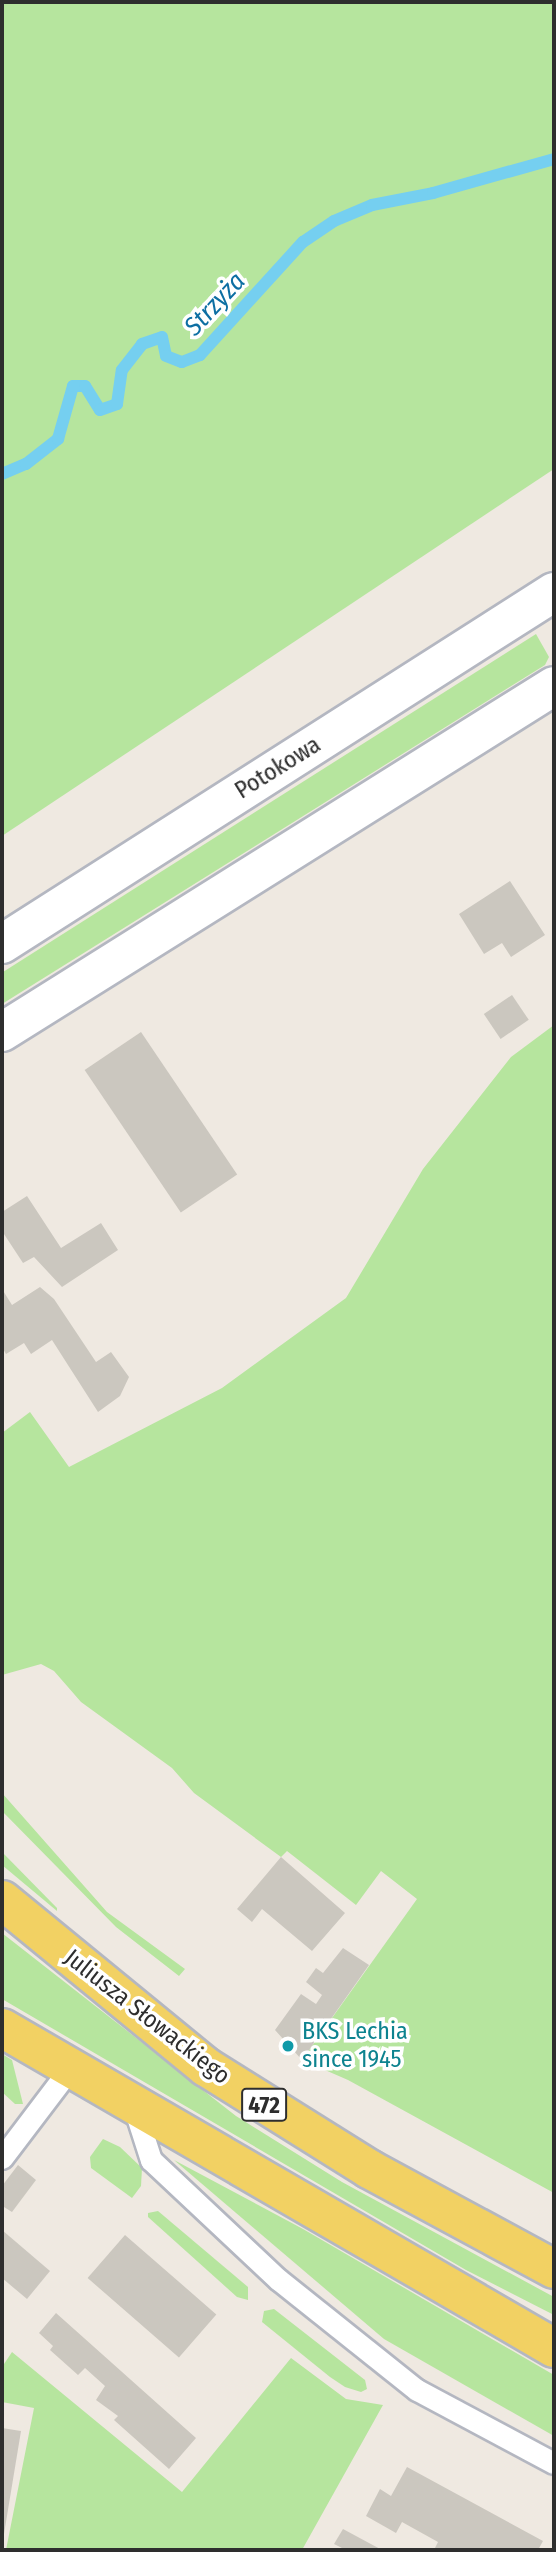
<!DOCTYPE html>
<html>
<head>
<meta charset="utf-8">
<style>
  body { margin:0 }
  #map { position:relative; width:556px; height:2552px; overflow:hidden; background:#efe9e1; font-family:"Fira Sans Condensed",sans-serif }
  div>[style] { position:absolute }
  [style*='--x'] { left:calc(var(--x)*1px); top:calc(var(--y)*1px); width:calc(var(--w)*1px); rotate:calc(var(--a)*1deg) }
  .green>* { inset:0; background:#b6e59e }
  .stream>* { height:12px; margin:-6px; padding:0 6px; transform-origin:6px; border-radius:6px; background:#75cff0 }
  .building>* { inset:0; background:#cbc7bf; transform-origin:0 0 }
  .roads { filter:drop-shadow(2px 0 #b4b7c1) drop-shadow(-2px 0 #b4b7c1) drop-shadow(0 2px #b4b7c1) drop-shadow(0 -2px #b4b7c1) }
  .lane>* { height:21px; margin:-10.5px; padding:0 10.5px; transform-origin:10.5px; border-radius:10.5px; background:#fff }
  .secondary>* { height:38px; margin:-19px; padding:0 19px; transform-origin:19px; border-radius:19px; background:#fff }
  .primary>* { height:38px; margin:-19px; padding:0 19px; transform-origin:19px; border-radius:19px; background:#f2d163 }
  .dots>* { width:19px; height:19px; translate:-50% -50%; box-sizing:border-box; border:4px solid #fff; border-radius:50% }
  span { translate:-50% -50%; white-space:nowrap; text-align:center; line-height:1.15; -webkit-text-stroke:7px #fff; paint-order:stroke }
  .shield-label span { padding:2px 5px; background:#fff; border:2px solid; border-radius:5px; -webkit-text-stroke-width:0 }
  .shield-label { font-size:23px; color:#2e2e2e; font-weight:700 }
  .street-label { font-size:24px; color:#2e2e2e }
  .culture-label { font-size:24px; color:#0d838f }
  .left { translate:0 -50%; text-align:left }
  .water-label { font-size:26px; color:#0d6fa3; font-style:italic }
  .frame { position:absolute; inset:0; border:4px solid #2e2e2e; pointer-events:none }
</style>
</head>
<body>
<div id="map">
  <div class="green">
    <i style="clip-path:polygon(2px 2px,554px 2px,554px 469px,2px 836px)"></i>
    <i style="clip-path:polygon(536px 634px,549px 657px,545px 665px,2px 1004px,3px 972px)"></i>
    <i style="clip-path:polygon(554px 1025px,554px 2193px,348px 2080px,302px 2060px,417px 1899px,381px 1871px,356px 1905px,287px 1851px,281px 1857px,194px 1793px,172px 1768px,81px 1702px,54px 1671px,41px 1664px,2px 1675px,2px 1433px,30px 1412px,69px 1467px,222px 1388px,346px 1298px,423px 1169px,511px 1057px)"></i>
    <i style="clip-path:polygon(2px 1793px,107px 1912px,185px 1969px,179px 1976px,116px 1927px,2px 1811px)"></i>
    <i style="clip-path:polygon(2px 1852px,57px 1908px,57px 1911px,2px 1865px)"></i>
    <i style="clip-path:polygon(2px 1933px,236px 2116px,342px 2182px,554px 2297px,554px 2315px,466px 2270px,2px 1999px)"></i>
    <i style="clip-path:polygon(2px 2054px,12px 2060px,23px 2104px,15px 2104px,2px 2092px)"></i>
    <i style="clip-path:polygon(103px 2139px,120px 2147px,142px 2168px,141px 2186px,132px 2198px,91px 2168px,90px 2157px)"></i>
    <i style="clip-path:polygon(174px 2160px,303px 2229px,554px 2375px,554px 2436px,384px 2339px)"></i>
    <i style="clip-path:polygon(158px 2211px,248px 2287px,248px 2300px,237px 2297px,148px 2217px,148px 2213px)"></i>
    <i style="clip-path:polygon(274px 2309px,365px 2380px,367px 2389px,361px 2392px,345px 2387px,330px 2377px,262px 2322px,264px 2311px)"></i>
    <i style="clip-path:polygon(12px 2352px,182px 2492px,291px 2358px,346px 2399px,383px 2405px,302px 2550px,6px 2550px,34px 2408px,2px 2402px,2px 2367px)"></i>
  </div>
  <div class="stream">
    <i style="--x:2;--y:474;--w:26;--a:-23"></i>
    <i style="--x:26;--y:464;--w:41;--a:-38"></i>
    <i style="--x:58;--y:439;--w:55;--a:-74.2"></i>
    <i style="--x:73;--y:386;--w:12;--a:0"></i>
    <i style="--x:85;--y:386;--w:28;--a:58"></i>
    <i style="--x:100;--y:410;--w:18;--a:-19"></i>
    <i style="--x:117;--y:404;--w:34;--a:-82"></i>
    <i style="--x:122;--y:370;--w:33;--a:-52"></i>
    <i style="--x:142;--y:344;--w:21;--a:-19"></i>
    <i style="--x:162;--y:337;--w:19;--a:78"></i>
    <i style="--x:166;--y:356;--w:17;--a:21"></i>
    <i style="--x:182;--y:362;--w:19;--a:-21"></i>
    <i style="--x:200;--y:355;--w:153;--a:-47.7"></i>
    <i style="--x:303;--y:242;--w:37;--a:-34"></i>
    <i style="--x:334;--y:221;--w:41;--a:-22.8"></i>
    <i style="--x:372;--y:205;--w:62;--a:-11.1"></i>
    <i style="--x:433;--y:193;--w:126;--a:-15.7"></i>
  </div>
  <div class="building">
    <i style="clip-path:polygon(510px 881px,545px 935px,511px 957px,502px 943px,484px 954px,459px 914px)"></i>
    <i style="left:512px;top:995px;width:30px;height:34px;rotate:56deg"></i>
    <i style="left:141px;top:1032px;width:172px;height:68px;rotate:56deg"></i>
    <i style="clip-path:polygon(27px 1196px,61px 1248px,101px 1223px,118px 1250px,62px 1287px,34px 1257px,23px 1263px,2px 1231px,2px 1212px)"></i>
    <i style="clip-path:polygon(40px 1287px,54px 1299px,96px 1362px,111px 1352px,129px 1377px,120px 1396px,98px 1412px,52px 1340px,31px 1354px,24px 1343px,6px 1354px,2px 1347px,2px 1289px,12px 1305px)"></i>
    <i style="clip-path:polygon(281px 1857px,345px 1913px,312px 1951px,262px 1909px,252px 1922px,237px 1909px)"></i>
    <i style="clip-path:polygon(343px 1948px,369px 1965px,302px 2060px,275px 2030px,301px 1994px,316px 2004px,322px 1995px,306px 1982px,316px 1968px,323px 1973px)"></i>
    <i style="clip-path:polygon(18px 2165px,36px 2180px,12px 2212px,4px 2207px,2px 2210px,2px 2186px)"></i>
    <i style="clip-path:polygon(2px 2230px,50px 2271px,27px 2299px,2px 2278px)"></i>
    <i style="left:125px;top:2235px;width:121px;height:57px;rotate:41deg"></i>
    <i style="clip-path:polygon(56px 2313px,196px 2438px,169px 2469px,114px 2420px,118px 2416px,96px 2400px,105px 2386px,85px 2368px,78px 2375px,50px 2350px,53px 2346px,39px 2333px)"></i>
    <i style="clip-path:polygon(2px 2428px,21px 2431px,3px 2540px,2px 2540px)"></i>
    <i style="clip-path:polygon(407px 2467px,543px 2541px,538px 2550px,434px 2550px,438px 2542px,402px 2522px,396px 2533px,366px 2516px,380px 2489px,391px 2496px)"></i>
    <i style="clip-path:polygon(343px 2529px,382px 2550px,346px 2550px,334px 2544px)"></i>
  </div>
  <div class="roads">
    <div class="lane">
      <i style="--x:133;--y:2104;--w:59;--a:72.2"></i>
      <i style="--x:151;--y:2160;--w:175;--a:43.2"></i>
      <i style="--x:279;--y:2280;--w:176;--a:38.6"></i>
      <i style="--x:417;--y:2390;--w:155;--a:28.1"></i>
      <i style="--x:2;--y:2158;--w:114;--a:-52.8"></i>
    </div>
    <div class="secondary">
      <i style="--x:2;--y:944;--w:655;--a:-32.52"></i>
      <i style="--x:2;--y:1032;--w:651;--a:-32.08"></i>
    </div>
    <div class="primary">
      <i style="--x:2;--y:1900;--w:264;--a:39.3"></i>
      <i style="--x:206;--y:2067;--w:192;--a:32"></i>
      <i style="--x:369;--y:2169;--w:210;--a:28.4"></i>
      <i style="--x:2;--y:2028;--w:638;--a:30.1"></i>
    </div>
  </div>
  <div class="dots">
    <i style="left:288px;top:2046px;background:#0f9aa8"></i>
  </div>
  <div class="shield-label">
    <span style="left:264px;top:2105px">472</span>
  </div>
  <div class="street-label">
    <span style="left:278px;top:768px;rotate:-32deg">Potokowa</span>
    <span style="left:147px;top:2017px;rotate:38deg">Juliusza Słowackiego</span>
  </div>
  <div class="culture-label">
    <span class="left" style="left:302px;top:2046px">BKS Lechia<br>since 1945</span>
  </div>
  <div class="water-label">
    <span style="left:215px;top:304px;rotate:-47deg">Strzyża</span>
  </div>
  <div class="frame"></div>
</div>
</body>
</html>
